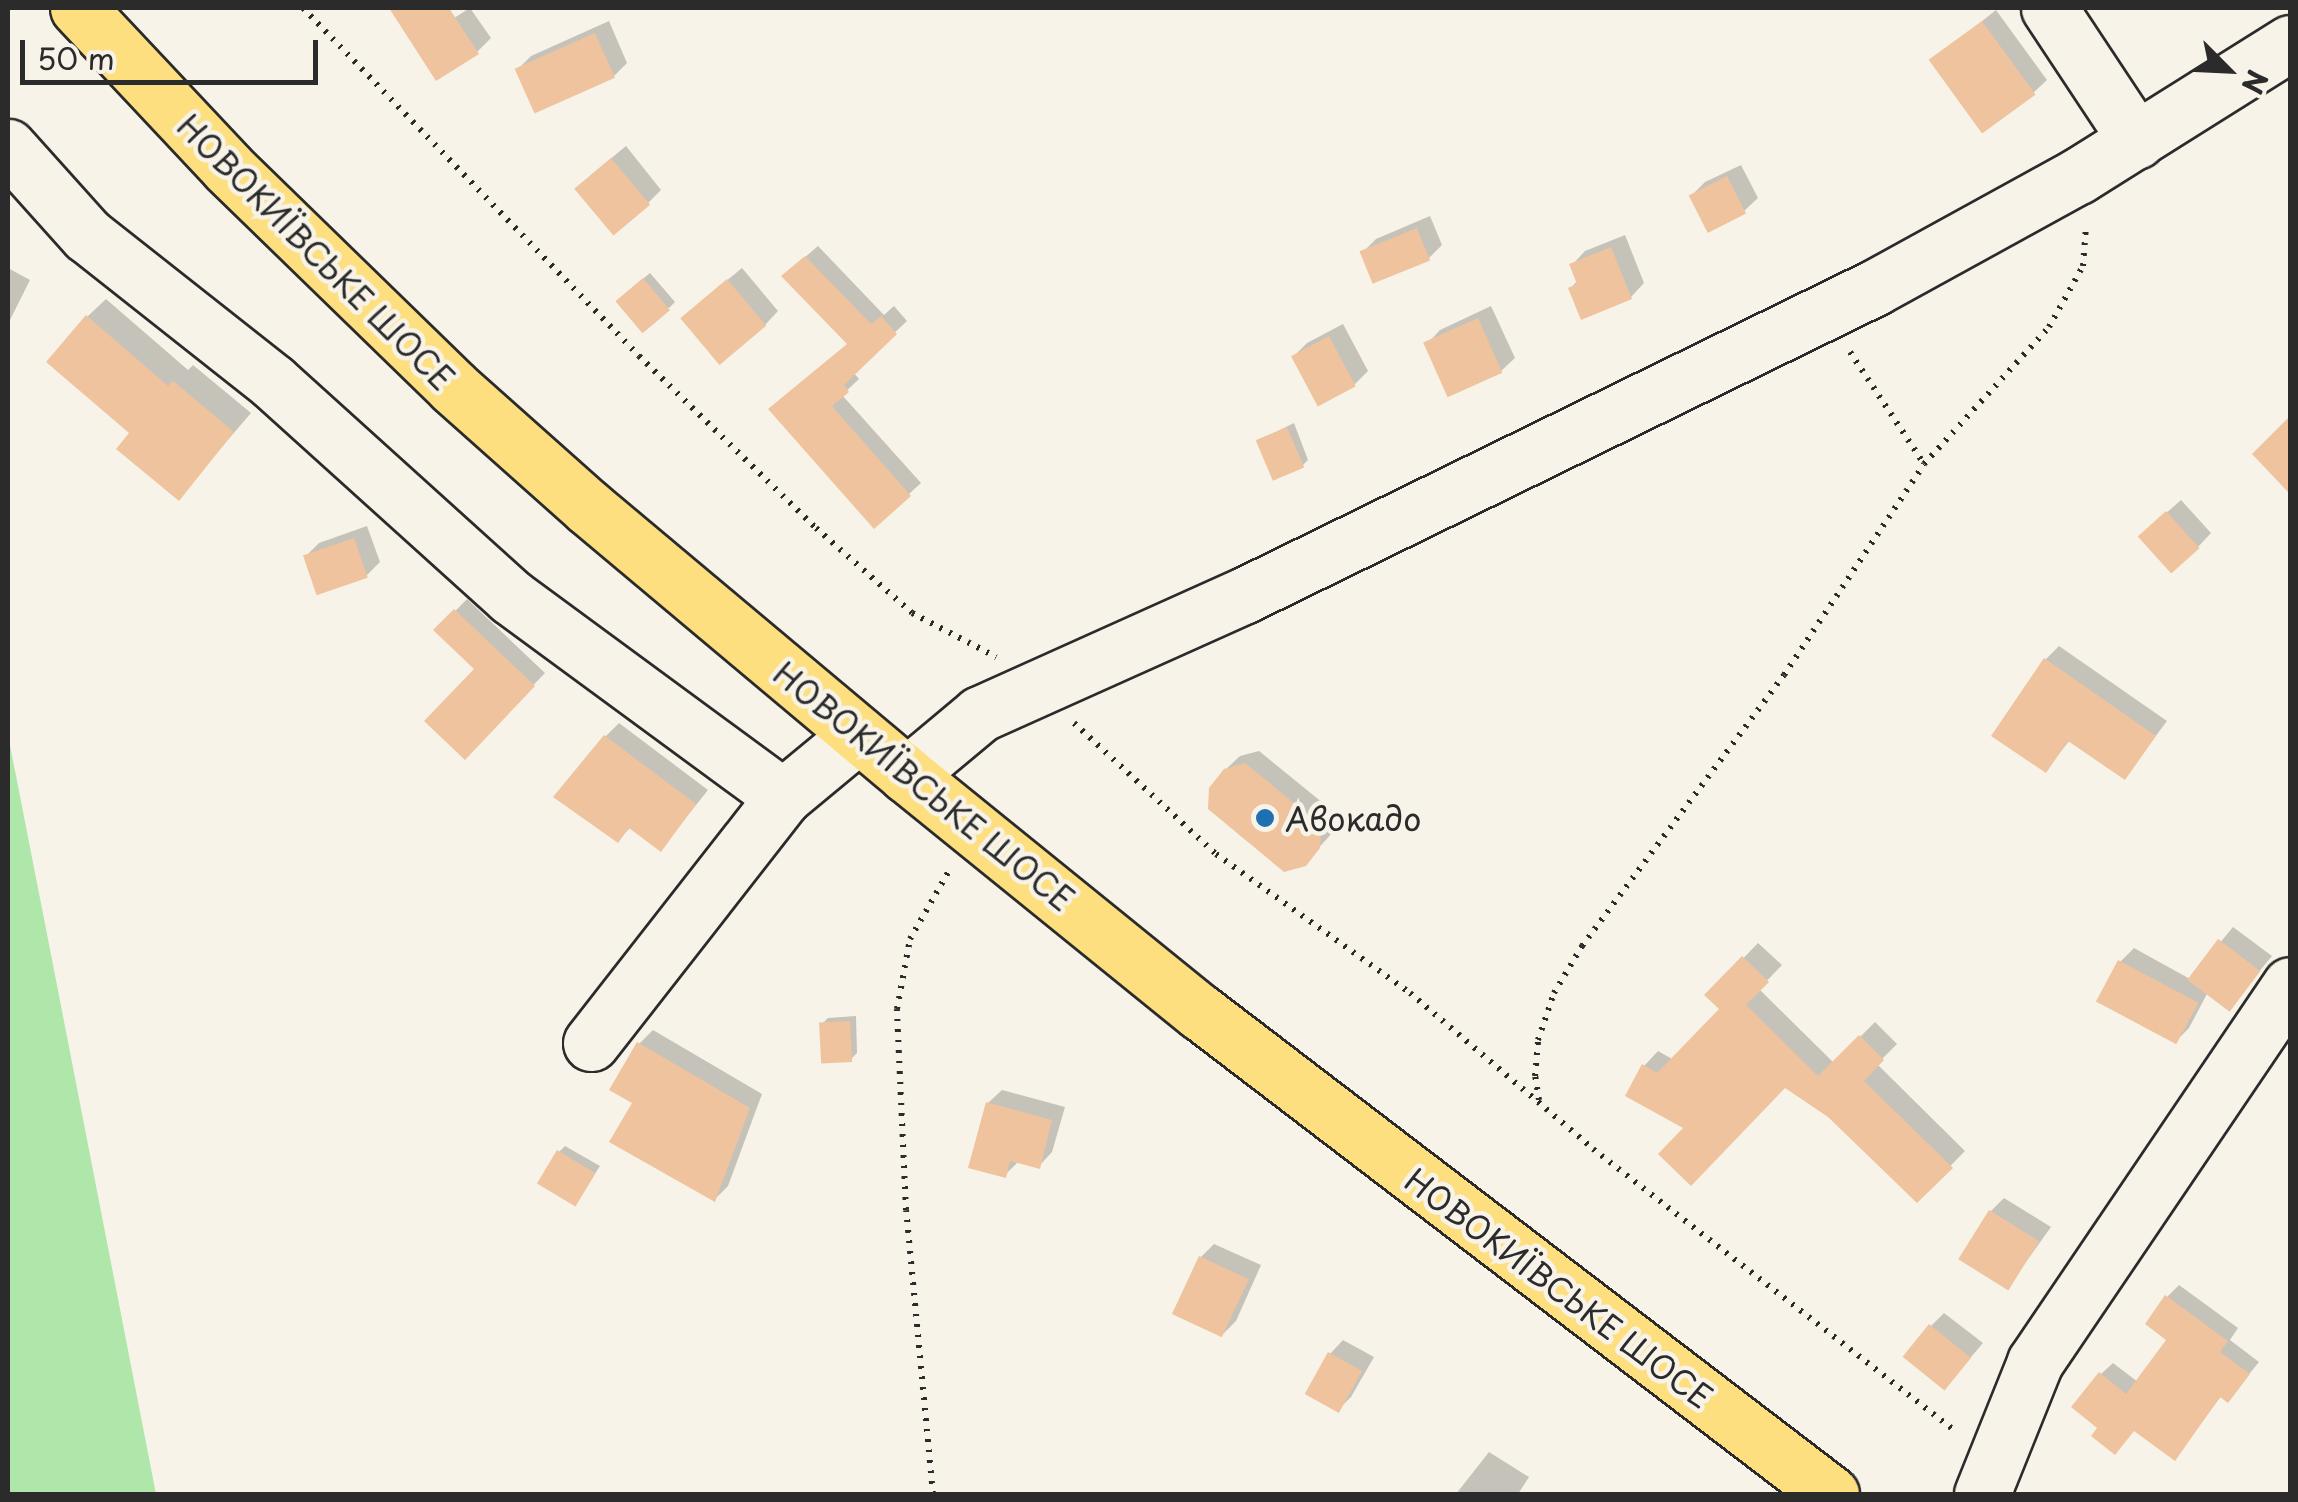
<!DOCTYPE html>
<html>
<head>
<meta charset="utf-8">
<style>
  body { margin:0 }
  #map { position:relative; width:2298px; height:1502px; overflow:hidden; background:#f7f3e8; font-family:"Playpen Sans",sans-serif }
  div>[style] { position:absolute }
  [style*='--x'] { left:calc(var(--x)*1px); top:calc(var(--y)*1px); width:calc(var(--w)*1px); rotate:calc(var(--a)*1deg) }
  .green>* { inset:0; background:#afe7ab }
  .shadow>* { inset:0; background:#0003 }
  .building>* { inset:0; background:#efc39e; transform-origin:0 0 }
  .path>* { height:6px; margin-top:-3px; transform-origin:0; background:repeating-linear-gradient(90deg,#2b2b2b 0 2.5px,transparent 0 10.5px) }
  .roads { filter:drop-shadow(2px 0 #2b2b2b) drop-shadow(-2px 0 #2b2b2b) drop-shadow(0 2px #2b2b2b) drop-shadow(0 -2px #2b2b2b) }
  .minor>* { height:55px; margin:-27.5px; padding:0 27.5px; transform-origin:27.5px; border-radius:27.5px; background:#f7f3e8 }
  .major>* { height:55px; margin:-27.5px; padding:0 27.5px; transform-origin:27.5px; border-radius:27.5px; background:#fddf80 }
  .dots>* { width:28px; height:28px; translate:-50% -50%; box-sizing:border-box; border:5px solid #f7f3e8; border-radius:50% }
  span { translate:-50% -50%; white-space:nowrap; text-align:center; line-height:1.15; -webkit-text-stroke:9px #f7f3e8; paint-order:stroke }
  .street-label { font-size:32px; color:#2b2b2b }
  .poi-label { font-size:32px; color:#2b2b2b }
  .left { translate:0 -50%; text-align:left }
  .frame { position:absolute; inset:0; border:10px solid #2b2b2b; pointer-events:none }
  .north { position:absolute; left:2178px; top:20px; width:100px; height:100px; -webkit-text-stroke:8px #f7f3e8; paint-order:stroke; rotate:114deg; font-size:28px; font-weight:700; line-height:40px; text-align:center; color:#2b2b2b }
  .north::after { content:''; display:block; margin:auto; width:35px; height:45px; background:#2b2b2b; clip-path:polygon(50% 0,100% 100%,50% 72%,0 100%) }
  .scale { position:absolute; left:20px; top:40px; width:298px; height:45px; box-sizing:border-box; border:5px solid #2b2b2b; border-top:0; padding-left:12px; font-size:30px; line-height:35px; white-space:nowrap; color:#2b2b2b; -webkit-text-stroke:8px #f7f3e8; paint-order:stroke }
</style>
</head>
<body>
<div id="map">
  <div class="green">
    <i style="clip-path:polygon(8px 735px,47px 934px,156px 1494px,8px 1494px)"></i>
  </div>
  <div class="shadow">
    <i style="clip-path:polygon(470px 8px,491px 38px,477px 52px,430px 33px)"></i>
    <i style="clip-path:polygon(1996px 10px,2047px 80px,2033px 93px,1933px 60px)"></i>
    <i style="clip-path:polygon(609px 21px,627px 63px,614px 76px,518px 69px,531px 56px)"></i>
    <i style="clip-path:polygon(626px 146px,661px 190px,648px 203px,591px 175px)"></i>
    <i style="clip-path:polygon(1741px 165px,1758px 198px,1744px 211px,1691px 196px,1705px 182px)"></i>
    <i style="clip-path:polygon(1430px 216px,1442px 245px,1429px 258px,1363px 252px,1376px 239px)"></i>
    <i style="clip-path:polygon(1625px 235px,1644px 283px,1631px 297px,1571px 288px,1578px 280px,1572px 265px,1585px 251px)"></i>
    <i style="clip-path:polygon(818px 246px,884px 315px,894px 306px,907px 321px,853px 372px,859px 379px,842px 395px,921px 483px,875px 525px,771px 410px,849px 343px,796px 265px)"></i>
    <i style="clip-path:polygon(8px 268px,30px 280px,8px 324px)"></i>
    <i style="clip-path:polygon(742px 268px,778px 311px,765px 325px,697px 305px)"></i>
    <i style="clip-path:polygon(650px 273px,675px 302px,669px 308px,625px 294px)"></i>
    <i style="clip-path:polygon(106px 299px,188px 370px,193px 365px,251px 413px,179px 497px,133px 433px,87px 317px)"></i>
    <i style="clip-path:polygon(1491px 306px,1515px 358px,1501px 371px,1427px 344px,1440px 330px)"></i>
    <i style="clip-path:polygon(1343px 324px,1368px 371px,1355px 384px,1294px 356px,1307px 343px)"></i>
    <i style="clip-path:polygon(1294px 423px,1308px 460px,1302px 466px,1259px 440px)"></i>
    <i style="clip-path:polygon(2181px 500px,2211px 533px,2198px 547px,2155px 523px)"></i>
    <i style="clip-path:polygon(367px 526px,380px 562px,366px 576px,306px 556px,319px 543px)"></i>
    <i style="clip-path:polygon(467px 599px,545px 673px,465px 756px,477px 669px,437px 630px)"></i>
    <i style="clip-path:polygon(2059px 646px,2167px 721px,2125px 777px,2070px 740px,2046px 770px,2046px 659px)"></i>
    <i style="clip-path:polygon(619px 723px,708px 790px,661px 849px,631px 827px,618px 840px,606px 736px)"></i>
    <i style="clip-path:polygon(1259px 751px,1334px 812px,1333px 832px,1304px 864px,1225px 770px,1240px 756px)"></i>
    <i style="clip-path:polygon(2233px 927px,2272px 956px,2229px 1008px,2208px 992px,2189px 1028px,2175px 1042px,2120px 962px,2134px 948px,2190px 979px)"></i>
    <i style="clip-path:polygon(1758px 943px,1782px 965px,1759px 989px,1834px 1063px,1875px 1022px,1897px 1044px,1877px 1064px,1965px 1151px,1917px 1200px,1830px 1115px,1786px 1084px,1687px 1128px,1644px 1066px,1658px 1051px,1674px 1060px,1723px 1009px,1708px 995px)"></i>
    <i style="clip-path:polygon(856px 1016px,857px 1053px,851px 1059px,822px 1024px,828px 1018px)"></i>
    <i style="clip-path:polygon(653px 1030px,762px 1094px,728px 1186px,715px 1199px,635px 1102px,639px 1044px)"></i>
    <i style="clip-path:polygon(1002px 1090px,1065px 1107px,1052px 1152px,1039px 1166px,1019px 1161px,1005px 1175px,988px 1103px)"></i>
    <i style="clip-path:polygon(565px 1146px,600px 1166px,576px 1203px,559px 1152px)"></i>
    <i style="clip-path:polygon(2004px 1198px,2051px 1227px,2008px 1287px,1991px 1211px)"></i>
    <i style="clip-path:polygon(1214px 1244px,1261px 1265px,1236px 1321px,1223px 1334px,1201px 1257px)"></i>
    <i style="clip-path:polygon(2179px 1285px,2238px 1328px,2230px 1340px,2259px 1362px,2228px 1400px,2222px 1395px,2175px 1458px,2135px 1429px,2101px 1427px,2101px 1374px,2113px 1363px,2138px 1382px,2170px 1339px,2167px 1297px)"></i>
    <i style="clip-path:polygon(1944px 1313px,1983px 1343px,1945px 1388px,1931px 1326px)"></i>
    <i style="clip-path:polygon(1343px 1340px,1374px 1357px,1351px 1397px,1338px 1410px,1330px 1354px)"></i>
    <i style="clip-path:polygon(1489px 1452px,1529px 1477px,1518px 1494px,1456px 1494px)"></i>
  </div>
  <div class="building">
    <i style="clip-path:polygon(389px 8px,449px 8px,479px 54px,436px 81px)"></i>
    <i style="left:1982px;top:21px;width:91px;height:66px;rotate:54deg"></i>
    <i style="left:595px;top:33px;width:49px;height:88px;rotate:66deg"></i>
    <i style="left:611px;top:158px;width:61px;height:48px;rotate:50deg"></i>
    <i style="left:1727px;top:176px;width:42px;height:43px;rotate:63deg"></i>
    <i style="left:1417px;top:228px;width:35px;height:62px;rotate:68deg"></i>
    <i style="clip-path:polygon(1611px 247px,1632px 299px,1581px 320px,1568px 288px,1577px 284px,1569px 264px)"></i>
    <i style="clip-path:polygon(805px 256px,871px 324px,881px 316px,897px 334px,844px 385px,849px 392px,832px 406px,911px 496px,874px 529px,768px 409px,847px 344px,781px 276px)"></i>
    <i style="left:643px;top:278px;width:42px;height:36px;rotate:50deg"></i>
    <i style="left:727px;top:279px;width:61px;height:61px;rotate:50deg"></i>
    <i style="clip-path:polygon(86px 315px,168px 386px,173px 381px,234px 432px,179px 501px,116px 449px,129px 433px,46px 362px)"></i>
    <i style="left:1478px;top:318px;width:60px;height:60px;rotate:66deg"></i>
    <i style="left:1329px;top:336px;width:57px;height:43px;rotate:62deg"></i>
    <i style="clip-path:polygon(2290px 416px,2290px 494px,2252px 454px)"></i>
    <i style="left:1287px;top:427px;width:44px;height:34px;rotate:67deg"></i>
    <i style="left:2166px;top:511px;width:50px;height:38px;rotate:48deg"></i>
    <i style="left:354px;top:538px;width:42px;height:54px;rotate:71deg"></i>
    <i style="clip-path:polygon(454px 609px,535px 686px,465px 760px,424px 721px,474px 669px,433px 630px)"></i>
    <i style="clip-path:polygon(2044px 658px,2156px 736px,2125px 780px,2068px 741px,2046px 773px,1991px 736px)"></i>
    <i style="clip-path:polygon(604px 735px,696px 804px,661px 852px,629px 828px,618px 843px,553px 797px)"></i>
    <i style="clip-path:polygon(1245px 763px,1322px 826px,1320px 848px,1306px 866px,1284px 872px,1208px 809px,1209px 788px,1224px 769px)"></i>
    <i style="left:2218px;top:939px;width:53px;height:51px;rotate:37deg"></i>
    <i style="clip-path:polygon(1742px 956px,1769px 982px,1746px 1005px,1818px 1076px,1859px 1035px,1884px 1060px,1864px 1081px,1953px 1168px,1917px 1203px,1828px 1117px,1785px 1088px,1691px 1186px,1658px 1154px,1683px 1128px,1625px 1096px,1642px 1064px,1657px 1073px,1719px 1009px,1704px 995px)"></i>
    <i style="left:2118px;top:960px;width:91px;height:47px;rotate:28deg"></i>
    <i style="left:850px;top:1021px;width:41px;height:31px;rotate:87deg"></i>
    <i style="clip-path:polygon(637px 1042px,750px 1108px,715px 1202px,609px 1142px,632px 1103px,609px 1090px)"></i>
    <i style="clip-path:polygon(986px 1102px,1052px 1120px,1040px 1169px,1010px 1161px,1006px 1178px,968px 1168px)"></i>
    <i style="left:557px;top:1150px;width:45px;height:39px;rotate:31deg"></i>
    <i style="left:1989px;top:1210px;width:59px;height:58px;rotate:32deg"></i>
    <i style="left:1199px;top:1256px;width:55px;height:64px;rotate:25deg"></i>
    <i style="clip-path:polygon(2165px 1295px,2228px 1341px,2220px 1352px,2250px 1374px,2228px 1403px,2220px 1397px,2175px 1461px,2134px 1431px,2115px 1455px,2091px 1436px,2097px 1428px,2071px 1407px,2099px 1372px,2126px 1394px,2166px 1340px,2145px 1324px)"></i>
    <i style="left:1929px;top:1324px;width:54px;height:42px;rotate:39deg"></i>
    <i style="left:1328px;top:1352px;width:39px;height:48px;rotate:29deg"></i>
  </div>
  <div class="path">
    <i style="--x:303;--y:8;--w:484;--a:46"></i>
    <i style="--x:639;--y:356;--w:247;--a:44.2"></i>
    <i style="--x:816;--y:528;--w:128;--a:41.5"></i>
    <i style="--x:912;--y:613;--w:95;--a:27.6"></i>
    <i style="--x:1850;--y:352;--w:134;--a:56.5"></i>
    <i style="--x:1074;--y:723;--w:193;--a:42.7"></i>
    <i style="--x:1216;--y:854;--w:239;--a:35.6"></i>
    <i style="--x:1410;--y:993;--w:240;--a:40.4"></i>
    <i style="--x:1593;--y:1149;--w:460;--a:37.9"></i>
    <i style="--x:1539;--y:1100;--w:24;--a:-99"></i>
    <i style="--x:1535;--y:1076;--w:36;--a:-85"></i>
    <i style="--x:1538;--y:1040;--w:50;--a:-71.2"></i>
    <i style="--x:1554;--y:993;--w:55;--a:-59.2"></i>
    <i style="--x:1582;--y:946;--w:338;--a:-53.3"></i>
    <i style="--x:1784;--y:675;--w:253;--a:-56.4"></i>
    <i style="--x:1924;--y:464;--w:185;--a:-47.6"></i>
    <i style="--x:2049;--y:327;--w:70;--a:-60.9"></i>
    <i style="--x:2083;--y:266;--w:40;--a:-85.7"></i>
    <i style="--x:933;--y:1494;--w:285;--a:-95.4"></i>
    <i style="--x:906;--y:1210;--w:201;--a:-92.6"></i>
    <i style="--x:897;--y:1009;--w:71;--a:-79.5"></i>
    <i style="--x:910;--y:939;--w:81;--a:-60.3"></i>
  </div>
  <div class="roads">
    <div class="minor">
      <i style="--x:2049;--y:8;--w:159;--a:56.5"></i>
      <i style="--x:8;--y:147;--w:118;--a:48.1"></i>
      <i style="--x:87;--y:235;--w:237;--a:38.3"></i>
      <i style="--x:273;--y:382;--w:321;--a:42.1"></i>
      <i style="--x:511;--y:597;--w:338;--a:36.3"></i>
      <i style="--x:907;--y:775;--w:95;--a:-39.9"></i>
      <i style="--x:980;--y:714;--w:290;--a:-24.2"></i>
      <i style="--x:1245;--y:595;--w:700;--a:-26.02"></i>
      <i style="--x:1874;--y:288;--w:233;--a:-28.8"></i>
      <i style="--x:2078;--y:176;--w:250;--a:-32.1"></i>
      <i style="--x:591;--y:1043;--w:312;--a:-52"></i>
      <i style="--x:783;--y:797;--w:97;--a:-39.6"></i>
      <i style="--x:1982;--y:1494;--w:142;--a:-68.1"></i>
      <i style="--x:2035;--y:1362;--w:455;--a:-55.9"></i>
    </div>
    <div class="major">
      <i style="--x:78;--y:8;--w:219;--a:46.8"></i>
      <i style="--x:228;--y:168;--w:314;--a:44.2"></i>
      <i style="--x:453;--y:387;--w:182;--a:41.7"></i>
      <i style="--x:589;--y:508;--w:415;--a:40"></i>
      <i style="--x:907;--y:775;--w:377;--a:39"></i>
      <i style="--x:1200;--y:1012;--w:794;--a:37.38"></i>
    </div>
  </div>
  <div class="dots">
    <i style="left:1265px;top:818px;background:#1f6fb2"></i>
  </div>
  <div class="street-label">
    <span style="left:316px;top:252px;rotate:45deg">НОВОКИЇВСЬКЕ ШОСЕ</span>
    <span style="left:924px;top:786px;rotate:39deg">НОВОКИЇВСЬКЕ ШОСЕ</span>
    <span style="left:1559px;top:1288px;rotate:37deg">НОВОКИЇВСЬКЕ ШОСЕ</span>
  </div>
  <div class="poi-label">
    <span class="left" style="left:1285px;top:818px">Авокадо</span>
  </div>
  <div class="frame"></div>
  <div class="north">N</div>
  <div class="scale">50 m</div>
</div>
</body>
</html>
